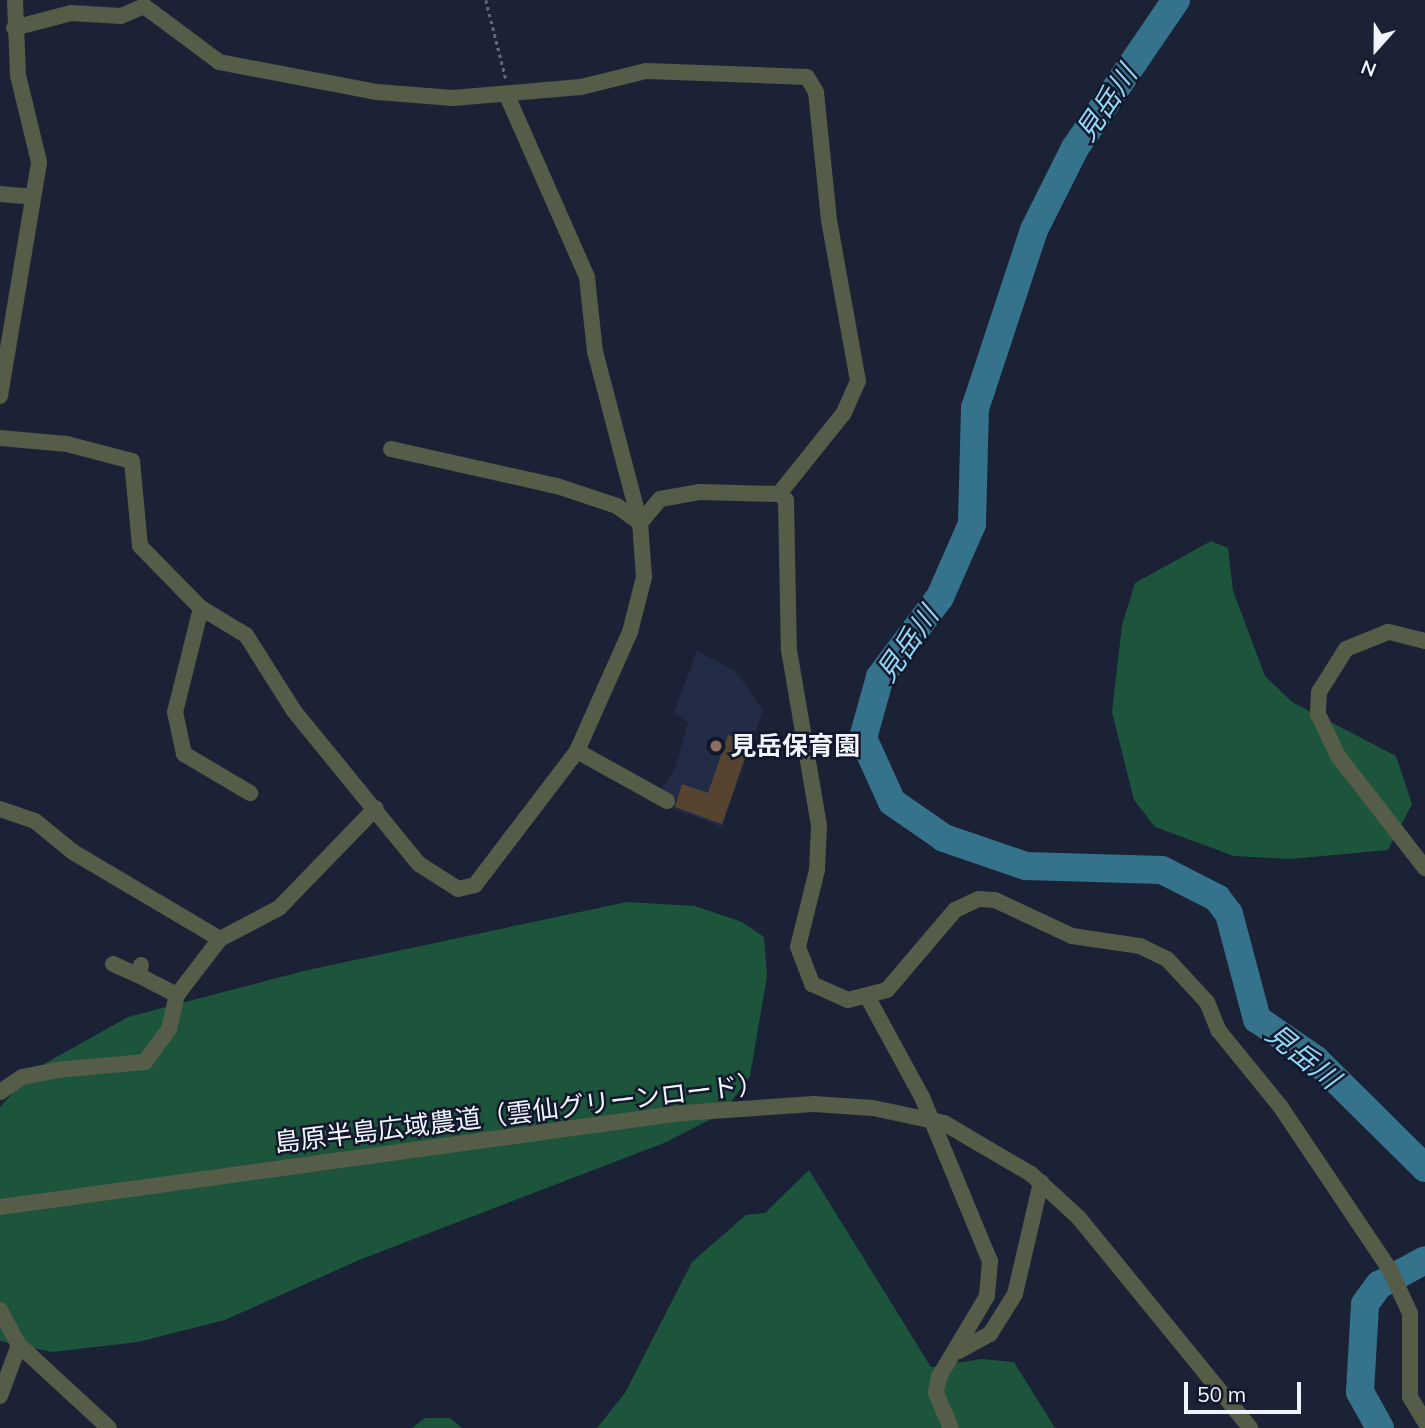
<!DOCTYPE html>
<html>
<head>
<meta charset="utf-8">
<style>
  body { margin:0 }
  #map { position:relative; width:1425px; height:1428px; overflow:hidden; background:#1b2236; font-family:Mulish,"Noto Sans JP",sans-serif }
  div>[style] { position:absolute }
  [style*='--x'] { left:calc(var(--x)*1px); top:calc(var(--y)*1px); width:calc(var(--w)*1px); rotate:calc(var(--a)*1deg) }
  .built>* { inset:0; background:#232c46 }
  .green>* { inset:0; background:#1c553c }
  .river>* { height:28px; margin:-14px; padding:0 14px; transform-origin:14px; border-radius:14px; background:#35728b }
  .building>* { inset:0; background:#564430 }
  .path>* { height:2.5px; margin-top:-1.25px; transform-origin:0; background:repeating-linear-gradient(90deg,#636979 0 3.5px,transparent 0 7px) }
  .minor>* { height:16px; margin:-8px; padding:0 8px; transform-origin:8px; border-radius:8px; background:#555c48 }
  .minor-bridge>* { height:16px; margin:-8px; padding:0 8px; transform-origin:8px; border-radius:8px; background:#555c48 }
  .dots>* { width:19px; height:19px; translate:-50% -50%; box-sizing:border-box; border:4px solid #12182c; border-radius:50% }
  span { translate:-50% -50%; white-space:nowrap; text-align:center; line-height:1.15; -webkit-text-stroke:5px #12182c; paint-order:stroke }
  .poi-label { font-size:26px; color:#f0f4fc; font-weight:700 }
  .left { translate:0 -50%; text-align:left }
  .street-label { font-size:26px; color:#f0f4fc }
  .water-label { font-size:28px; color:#91d8f7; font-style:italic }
  .north { position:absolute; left:1341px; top:14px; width:70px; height:70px; -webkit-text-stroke:5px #12182c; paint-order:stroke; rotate:201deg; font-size:19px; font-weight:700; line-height:28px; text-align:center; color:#f0f4fc }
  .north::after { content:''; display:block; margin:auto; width:24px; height:32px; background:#f0f4fc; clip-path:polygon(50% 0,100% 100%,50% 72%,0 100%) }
  .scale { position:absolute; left:1184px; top:1382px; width:117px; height:32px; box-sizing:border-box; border:4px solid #f0f4fc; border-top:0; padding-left:9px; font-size:21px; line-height:24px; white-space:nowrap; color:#f0f4fc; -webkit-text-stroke:5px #12182c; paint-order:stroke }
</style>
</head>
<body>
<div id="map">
  <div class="built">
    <i style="clip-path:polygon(697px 651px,735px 671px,763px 710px,722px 827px,652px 801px,675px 769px,688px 723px,674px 712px)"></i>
  </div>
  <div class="green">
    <i style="clip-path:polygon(1211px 541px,1228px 548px,1233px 591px,1265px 676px,1292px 702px,1396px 756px,1412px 804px,1388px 850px,1290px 859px,1234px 856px,1155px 827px,1134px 800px,1112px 712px,1122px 625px,1135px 583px)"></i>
    <i style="clip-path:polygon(627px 902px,695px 906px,742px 922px,764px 937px,767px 976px,750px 1076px,723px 1113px,664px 1143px,359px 1260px,225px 1320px,138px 1342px,52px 1352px,0 1341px,0 1107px,35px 1069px,128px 1017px,308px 970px)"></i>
    <i style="clip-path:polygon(809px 1170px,931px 1367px,981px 1359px,1014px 1362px,1055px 1428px,597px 1428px,625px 1393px,692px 1262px,746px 1215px,765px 1213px)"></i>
    <i style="clip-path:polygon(425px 1418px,450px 1418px,462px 1428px,412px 1428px)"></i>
  </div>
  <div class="river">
    <i style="--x:1176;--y:0;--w:179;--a:124.3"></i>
    <i style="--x:1075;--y:148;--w:92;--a:116.6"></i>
    <i style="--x:1034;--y:230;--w:188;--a:108.3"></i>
    <i style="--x:975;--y:408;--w:116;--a:91.5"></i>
    <i style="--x:972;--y:524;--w:80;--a:113.7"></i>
    <i style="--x:940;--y:597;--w:100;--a:126.9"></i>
    <i style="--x:880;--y:677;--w:63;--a:105.6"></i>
    <i style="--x:863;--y:738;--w:70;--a:65.6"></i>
    <i style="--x:892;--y:802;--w:63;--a:34.7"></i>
    <i style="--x:944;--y:838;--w:87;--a:18.9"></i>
    <i style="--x:1026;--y:866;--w:136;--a:1.7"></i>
    <i style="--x:1162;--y:870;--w:62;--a:27"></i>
    <i style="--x:1217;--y:898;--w:20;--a:53"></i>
    <i style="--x:1229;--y:914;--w:109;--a:75.1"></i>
    <i style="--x:1257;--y:1019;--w:70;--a:34.6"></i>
    <i style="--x:1315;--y:1059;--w:155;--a:44.7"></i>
    <i style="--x:1380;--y:1428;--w:41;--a:-119.1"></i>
    <i style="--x:1360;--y:1392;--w:88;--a:-86.7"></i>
    <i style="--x:1365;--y:1304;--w:24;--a:-54"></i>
    <i style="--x:1379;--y:1285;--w:52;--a:-28.5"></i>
  </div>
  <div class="building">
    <i style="clip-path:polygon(728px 735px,750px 743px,722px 824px,675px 807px,682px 784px,708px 793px)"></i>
  </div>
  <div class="path">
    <i style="--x:486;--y:0;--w:81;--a:75.8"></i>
  </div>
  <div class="minor">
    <i style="--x:14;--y:28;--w:59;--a:-14.7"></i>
    <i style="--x:71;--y:13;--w:50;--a:3.4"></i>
    <i style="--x:121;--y:16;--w:25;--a:-23"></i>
    <i style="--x:144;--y:6;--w:94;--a:36.7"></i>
    <i style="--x:219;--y:62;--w:161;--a:10.8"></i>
    <i style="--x:377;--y:92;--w:76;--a:4.5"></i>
    <i style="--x:453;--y:98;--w:128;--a:-4.9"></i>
    <i style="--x:581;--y:87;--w:67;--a:-13.8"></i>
    <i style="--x:646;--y:71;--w:161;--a:2.1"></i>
    <i style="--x:807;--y:77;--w:17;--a:59"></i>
    <i style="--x:816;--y:92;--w:129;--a:84.2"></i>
    <i style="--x:829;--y:220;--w:164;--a:79.8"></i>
    <i style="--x:858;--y:381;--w:36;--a:114"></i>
    <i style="--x:843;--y:414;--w:102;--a:128.7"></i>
    <i style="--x:0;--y:194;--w:32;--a:5"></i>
    <i style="--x:0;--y:396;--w:237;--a:-80.5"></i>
    <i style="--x:39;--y:162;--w:89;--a:-103.6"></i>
    <i style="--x:18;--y:75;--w:75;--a:-92.3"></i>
    <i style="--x:0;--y:438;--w:67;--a:5.1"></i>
    <i style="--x:67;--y:444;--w:67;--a:14.7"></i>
    <i style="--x:132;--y:461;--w:85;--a:84.6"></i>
    <i style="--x:140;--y:546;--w:87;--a:45.5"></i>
    <i style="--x:201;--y:608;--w:52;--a:31"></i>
    <i style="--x:246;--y:635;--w:90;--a:57.7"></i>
    <i style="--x:294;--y:711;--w:198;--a:50.8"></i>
    <i style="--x:419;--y:864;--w:46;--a:32.7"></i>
    <i style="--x:458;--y:889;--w:17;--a:-13"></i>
    <i style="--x:475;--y:885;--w:168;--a:-52.7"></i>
    <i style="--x:577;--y:751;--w:130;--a:-66"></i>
    <i style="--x:630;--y:632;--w:57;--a:-75.7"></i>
    <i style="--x:644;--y:577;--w:54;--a:-94.2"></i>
    <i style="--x:640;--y:523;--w:177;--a:-104.7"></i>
    <i style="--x:595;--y:352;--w:75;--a:-96.1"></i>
    <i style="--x:587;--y:277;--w:198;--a:-113.8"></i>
    <i style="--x:391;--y:449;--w:170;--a:12.6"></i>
    <i style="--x:557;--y:486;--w:63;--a:18.4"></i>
    <i style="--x:617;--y:506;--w:29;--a:36"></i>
    <i style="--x:640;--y:523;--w:31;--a:-50"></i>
    <i style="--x:660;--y:499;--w:41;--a:-9.9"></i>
    <i style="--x:700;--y:492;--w:79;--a:1.5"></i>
    <i style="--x:779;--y:494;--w:9;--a:41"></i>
    <i style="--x:786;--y:500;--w:150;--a:88.9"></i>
    <i style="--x:789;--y:650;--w:179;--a:80.3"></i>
    <i style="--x:819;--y:826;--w:44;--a:92.6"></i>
    <i style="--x:817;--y:870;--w:79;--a:103.9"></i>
    <i style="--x:798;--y:947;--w:40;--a:69"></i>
    <i style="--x:812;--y:984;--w:39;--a:24"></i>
    <i style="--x:848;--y:1000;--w:40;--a:-14.4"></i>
    <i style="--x:887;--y:990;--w:105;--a:-49.6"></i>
    <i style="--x:955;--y:910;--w:26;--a:-25"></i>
    <i style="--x:979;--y:899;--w:16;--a:4"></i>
    <i style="--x:995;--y:900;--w:85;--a:25.1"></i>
    <i style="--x:1072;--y:936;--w:69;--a:8.4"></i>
    <i style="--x:1140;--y:946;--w:30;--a:26"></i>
    <i style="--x:1167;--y:959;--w:59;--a:47.1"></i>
    <i style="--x:1207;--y:1002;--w:31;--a:68"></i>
    <i style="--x:1219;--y:1031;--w:97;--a:50.9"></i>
    <i style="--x:1280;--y:1106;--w:195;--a:56.1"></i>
    <i style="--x:1389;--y:1268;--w:50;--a:65"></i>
    <i style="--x:1410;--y:1313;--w:84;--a:90"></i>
    <i style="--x:1410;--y:1397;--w:29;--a:59"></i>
    <i style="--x:201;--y:608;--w:107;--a:104"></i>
    <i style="--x:175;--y:712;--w:43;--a:77.9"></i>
    <i style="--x:184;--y:754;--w:77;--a:30.6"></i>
    <i style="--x:1425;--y:641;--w:38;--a:-166"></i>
    <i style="--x:1388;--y:632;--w:45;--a:158"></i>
    <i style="--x:1346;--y:649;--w:51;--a:122.1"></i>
    <i style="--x:1319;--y:692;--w:22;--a:93"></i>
    <i style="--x:1318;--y:714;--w:47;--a:64.5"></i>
    <i style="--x:1338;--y:756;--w:142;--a:52.2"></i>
    <i style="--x:577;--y:751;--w:103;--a:29.1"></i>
    <i style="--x:0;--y:809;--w:37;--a:19"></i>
    <i style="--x:35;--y:821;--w:49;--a:39.2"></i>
    <i style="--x:73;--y:852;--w:171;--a:30.6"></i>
    <i style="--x:220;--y:939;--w:67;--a:-27.7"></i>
    <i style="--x:279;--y:908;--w:139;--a:-45.9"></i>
    <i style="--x:113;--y:964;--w:27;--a:24"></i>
    <i style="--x:141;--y:965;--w:10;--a:107"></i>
    <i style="--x:138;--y:975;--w:44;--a:27.1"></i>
    <i style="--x:868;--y:998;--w:113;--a:61.4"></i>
    <i style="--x:922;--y:1097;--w:178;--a:67.5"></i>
    <i style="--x:990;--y:1261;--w:35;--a:95"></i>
    <i style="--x:987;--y:1296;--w:94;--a:120.7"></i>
    <i style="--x:939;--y:1377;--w:16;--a:101"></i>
    <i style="--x:936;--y:1393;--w:38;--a:67"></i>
    <i style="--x:0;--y:1092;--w:27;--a:-34"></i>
    <i style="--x:22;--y:1077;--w:36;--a:-11"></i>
    <i style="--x:57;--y:1070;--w:88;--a:-5.2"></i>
    <i style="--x:145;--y:1062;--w:41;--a:-54"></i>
    <i style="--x:169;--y:1029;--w:35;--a:-77"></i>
    <i style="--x:177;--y:995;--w:71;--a:-52.5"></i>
    <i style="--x:1031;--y:1174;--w:65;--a:42.5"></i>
    <i style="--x:1079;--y:1218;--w:271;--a:50.8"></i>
    <i style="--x:0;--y:1207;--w:688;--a:-7.85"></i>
    <i style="--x:682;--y:1113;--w:132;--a:-3.9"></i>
    <i style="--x:814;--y:1104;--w:59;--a:3.9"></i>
    <i style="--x:0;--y:1310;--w:40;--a:62"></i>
    <i style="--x:19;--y:1345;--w:122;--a:42.7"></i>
    <i style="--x:959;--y:1351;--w:35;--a:-29"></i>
    <i style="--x:990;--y:1334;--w:47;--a:-58"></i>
    <i style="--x:1015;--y:1294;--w:115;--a:-76.9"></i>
    <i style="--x:0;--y:1396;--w:54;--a:-69.6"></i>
  </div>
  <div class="minor-bridge">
    <i style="--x:873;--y:1108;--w:73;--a:11.9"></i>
    <i style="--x:944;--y:1123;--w:101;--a:30.4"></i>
  </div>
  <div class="dots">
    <i style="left:716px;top:746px;background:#8d6e63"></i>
  </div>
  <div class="poi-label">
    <span class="left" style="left:730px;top:746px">見岳保育園</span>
  </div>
  <div class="street-label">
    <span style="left:519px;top:1113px;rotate:-7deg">島原半島広域農道（雲仙グリーンロード）</span>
  </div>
  <div class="water-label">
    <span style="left:1106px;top:103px;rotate:-56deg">見岳川</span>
    <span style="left:907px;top:644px;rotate:-55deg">見岳川</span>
    <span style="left:1303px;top:1056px;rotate:39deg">見岳川</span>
  </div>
  <div class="north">N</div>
  <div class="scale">50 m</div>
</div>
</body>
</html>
